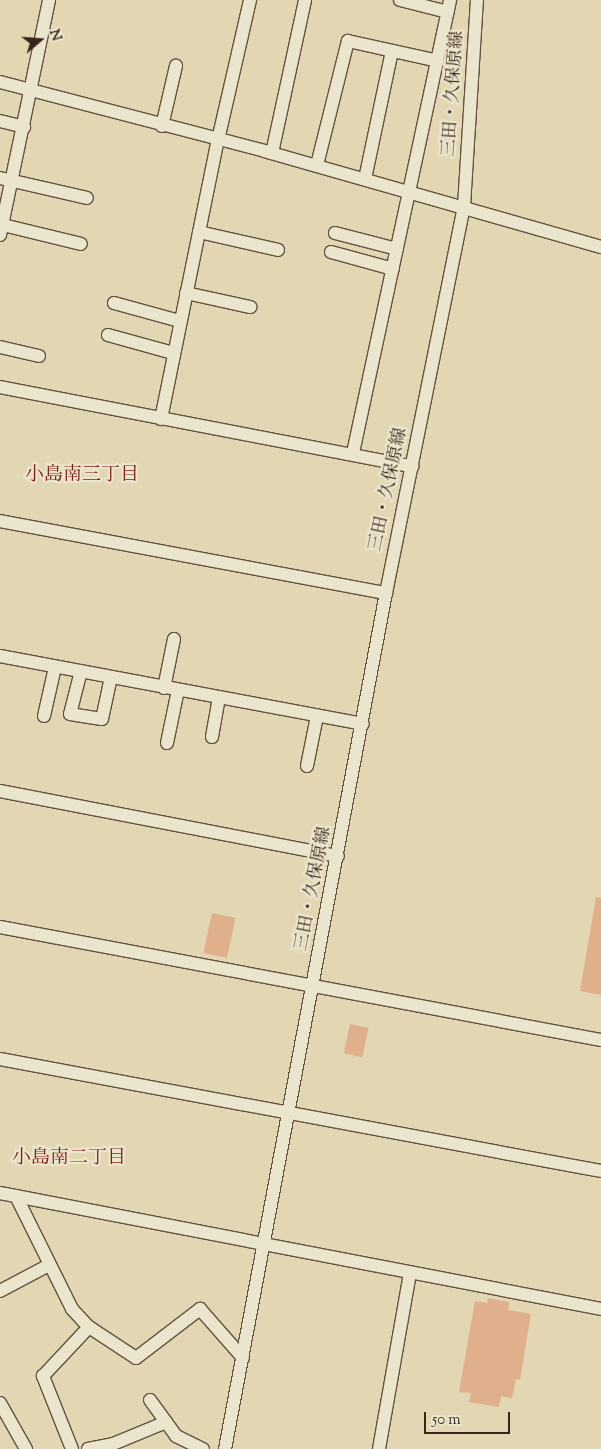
<!DOCTYPE html>
<html>
<head>
<meta charset="utf-8">
<style>
  body { margin:0 }
  #map { position:relative; width:601px; height:1449px; overflow:hidden; background:#e2d7b2; font-family:"Sorts Mill Goudy","Noto Serif JP",serif }
  div>[style] { position:absolute }
  [style*='--x'] { left:calc(var(--x)*1px); top:calc(var(--y)*1px); width:calc(var(--w)*1px); rotate:calc(var(--a)*1deg) }
  .building>* { inset:0; background:#e0af8b; transform-origin:0 0 }
  .roads { filter:drop-shadow(1px 0 #645240) drop-shadow(-1px 0 #645240) drop-shadow(0 1px #645240) drop-shadow(0 -1px #645240) }
  .minor>* { height:12px; margin:-6px; padding:0 6px; transform-origin:6px; border-radius:6px; background:#ece5cd }
  span { translate:-50% -50%; white-space:nowrap; text-align:center; line-height:1.15; -webkit-text-stroke:4.5px #ece5cd; paint-order:stroke }
  .street-label { font-size:18px; color:#3a251a }
  .neighbourhood-label { font-size:19px; color:#7a1f14 }
  .north { position:absolute; left:15px; top:15px; width:50px; height:50px; -webkit-text-stroke:4px #ece5cd; paint-order:stroke; rotate:72deg; font-size:14px; font-weight:700; line-height:20px; text-align:center; color:#3a251a }
  .north::after { content:''; display:block; margin:auto; width:18px; height:22px; background:#3a251a; clip-path:polygon(50% 0,100% 100%,50% 72%,0 100%) }
  .scale { position:absolute; left:424px; top:1412px; width:86px; height:22px; box-sizing:border-box; border:2px solid #3a251a; border-top:0; padding-left:6px; font-size:15px; line-height:18px; white-space:nowrap; color:#3a251a; -webkit-text-stroke:4px #ece5cd; paint-order:stroke }
</style>
</head>
<body>
<div id="map">
  <div class="building">
    <i style="clip-path:polygon(596px 897px,601px 898px,601px 995px,580px 991px)"></i>
    <i style="left:212px;top:913px;width:24px;height:41px;rotate:12deg"></i>
    <i style="left:350px;top:1024px;width:19px;height:30px;rotate:12deg"></i>
    <i style="clip-path:polygon(488px 1298px,509px 1302px,508px 1310px,531px 1314px,520px 1380px,516px 1379px,512px 1398px,501px 1396px,499px 1407px,469px 1402px,471px 1393px,459px 1392px,475px 1301px,487px 1303px)"></i>
  </div>
  <div class="roads">
    <div class="minor">
      <i style="--x:400;--y:0;--w:49;--a:14"></i>
      <i style="--x:0;--y:82;--w:273;--a:14.6"></i>
      <i style="--x:264;--y:151;--w:350;--a:15.9"></i>
      <i style="--x:0;--y:121;--w:25;--a:14"></i>
      <i style="--x:162;--y:126;--w:62;--a:-76.9"></i>
      <i style="--x:272;--y:153;--w:157;--a:-77.8"></i>
      <i style="--x:317;--y:165;--w:128;--a:-76"></i>
      <i style="--x:348;--y:41;--w:92;--a:12.5"></i>
      <i style="--x:0;--y:178;--w:89;--a:12.9"></i>
      <i style="--x:365;--y:179;--w:131;--a:-78.1"></i>
      <i style="--x:3;--y:225;--w:80;--a:13.7"></i>
      <i style="--x:199;--y:232;--w:81;--a:12.8"></i>
      <i style="--x:335;--y:233;--w:64;--a:14.5"></i>
      <i style="--x:0;--y:235;--w:240;--a:-78.2"></i>
      <i style="--x:331;--y:252;--w:64;--a:15.3"></i>
      <i style="--x:186;--y:293;--w:66;--a:12.3"></i>
      <i style="--x:114;--y:303;--w:68;--a:15.3"></i>
      <i style="--x:108;--y:335;--w:67;--a:15.5"></i>
      <i style="--x:0;--y:347;--w:40;--a:13"></i>
      <i style="--x:0;--y:387;--w:420;--a:10.9"></i>
      <i style="--x:161;--y:419;--w:285;--a:-78.5"></i>
      <i style="--x:218;--y:140;--w:144;--a:-77.1"></i>
      <i style="--x:353;--y:453;--w:463;--a:-77.9"></i>
      <i style="--x:0;--y:521;--w:393;--a:10.6"></i>
      <i style="--x:0;--y:656;--w:369;--a:10.6"></i>
      <i style="--x:81;--y:671;--w:44;--a:104.3"></i>
      <i style="--x:70;--y:714;--w:32;--a:9"></i>
      <i style="--x:102;--y:719;--w:43;--a:-77.9"></i>
      <i style="--x:164;--y:688;--w:50;--a:-78.5"></i>
      <i style="--x:44;--y:716;--w:50;--a:-77.3"></i>
      <i style="--x:212;--y:737;--w:40;--a:-80"></i>
      <i style="--x:167;--y:743;--w:54;--a:-78.3"></i>
      <i style="--x:307;--y:766;--w:51;--a:-78.7"></i>
      <i style="--x:0;--y:791;--w:344;--a:10.9"></i>
      <i style="--x:0;--y:927;--w:612;--a:10.65"></i>
      <i style="--x:0;--y:1059;--w:611;--a:10.56"></i>
      <i style="--x:0;--y:1193;--w:612;--a:10.92"></i>
      <i style="--x:16;--y:1196;--w:126;--a:63.6"></i>
      <i style="--x:72;--y:1309;--w:25;--a:47"></i>
      <i style="--x:89;--y:1327;--w:56;--a:33.4"></i>
      <i style="--x:136;--y:1358;--w:81;--a:-37.4"></i>
      <i style="--x:200;--y:1309;--w:65;--a:48.7"></i>
      <i style="--x:0;--y:1291;--w:55;--a:-28"></i>
      <i style="--x:150;--y:1400;--w:27;--a:54"></i>
      <i style="--x:0;--y:1403;--w:53;--a:60.5"></i>
      <i style="--x:72;--y:1449;--w:79;--a:-111.7"></i>
      <i style="--x:43;--y:1376;--w:67;--a:-46.8"></i>
      <i style="--x:88;--y:1449;--w:25;--a:-11"></i>
      <i style="--x:113;--y:1444;--w:57;--a:-22.5"></i>
      <i style="--x:166;--y:1422;--w:17;--a:54"></i>
      <i style="--x:176;--y:1436;--w:30;--a:26"></i>
      <i style="--x:225;--y:1449;--w:871;--a:-79.35"></i>
      <i style="--x:386;--y:593;--w:395;--a:-78.6"></i>
      <i style="--x:464;--y:206;--w:206;--a:-86.4"></i>
      <i style="--x:379;--y:1449;--w:179;--a:-80"></i>
    </div>
  </div>
  <div class="street-label">
    <span style="left:454px;top:94px;rotate:-86deg">三田・久保原線</span>
    <span style="left:389px;top:490px;rotate:-78deg">三田・久保原線</span>
    <span style="left:314px;top:889px;rotate:-79deg">三田・久保原線</span>
  </div>
  <div class="neighbourhood-label">
    <span style="left:82px;top:476px">小島南三丁目</span>
    <span style="left:69px;top:1159px">小島南二丁目</span>
  </div>
  <div class="north">N</div>
  <div class="scale">50 m</div>
</div>
</body>
</html>
